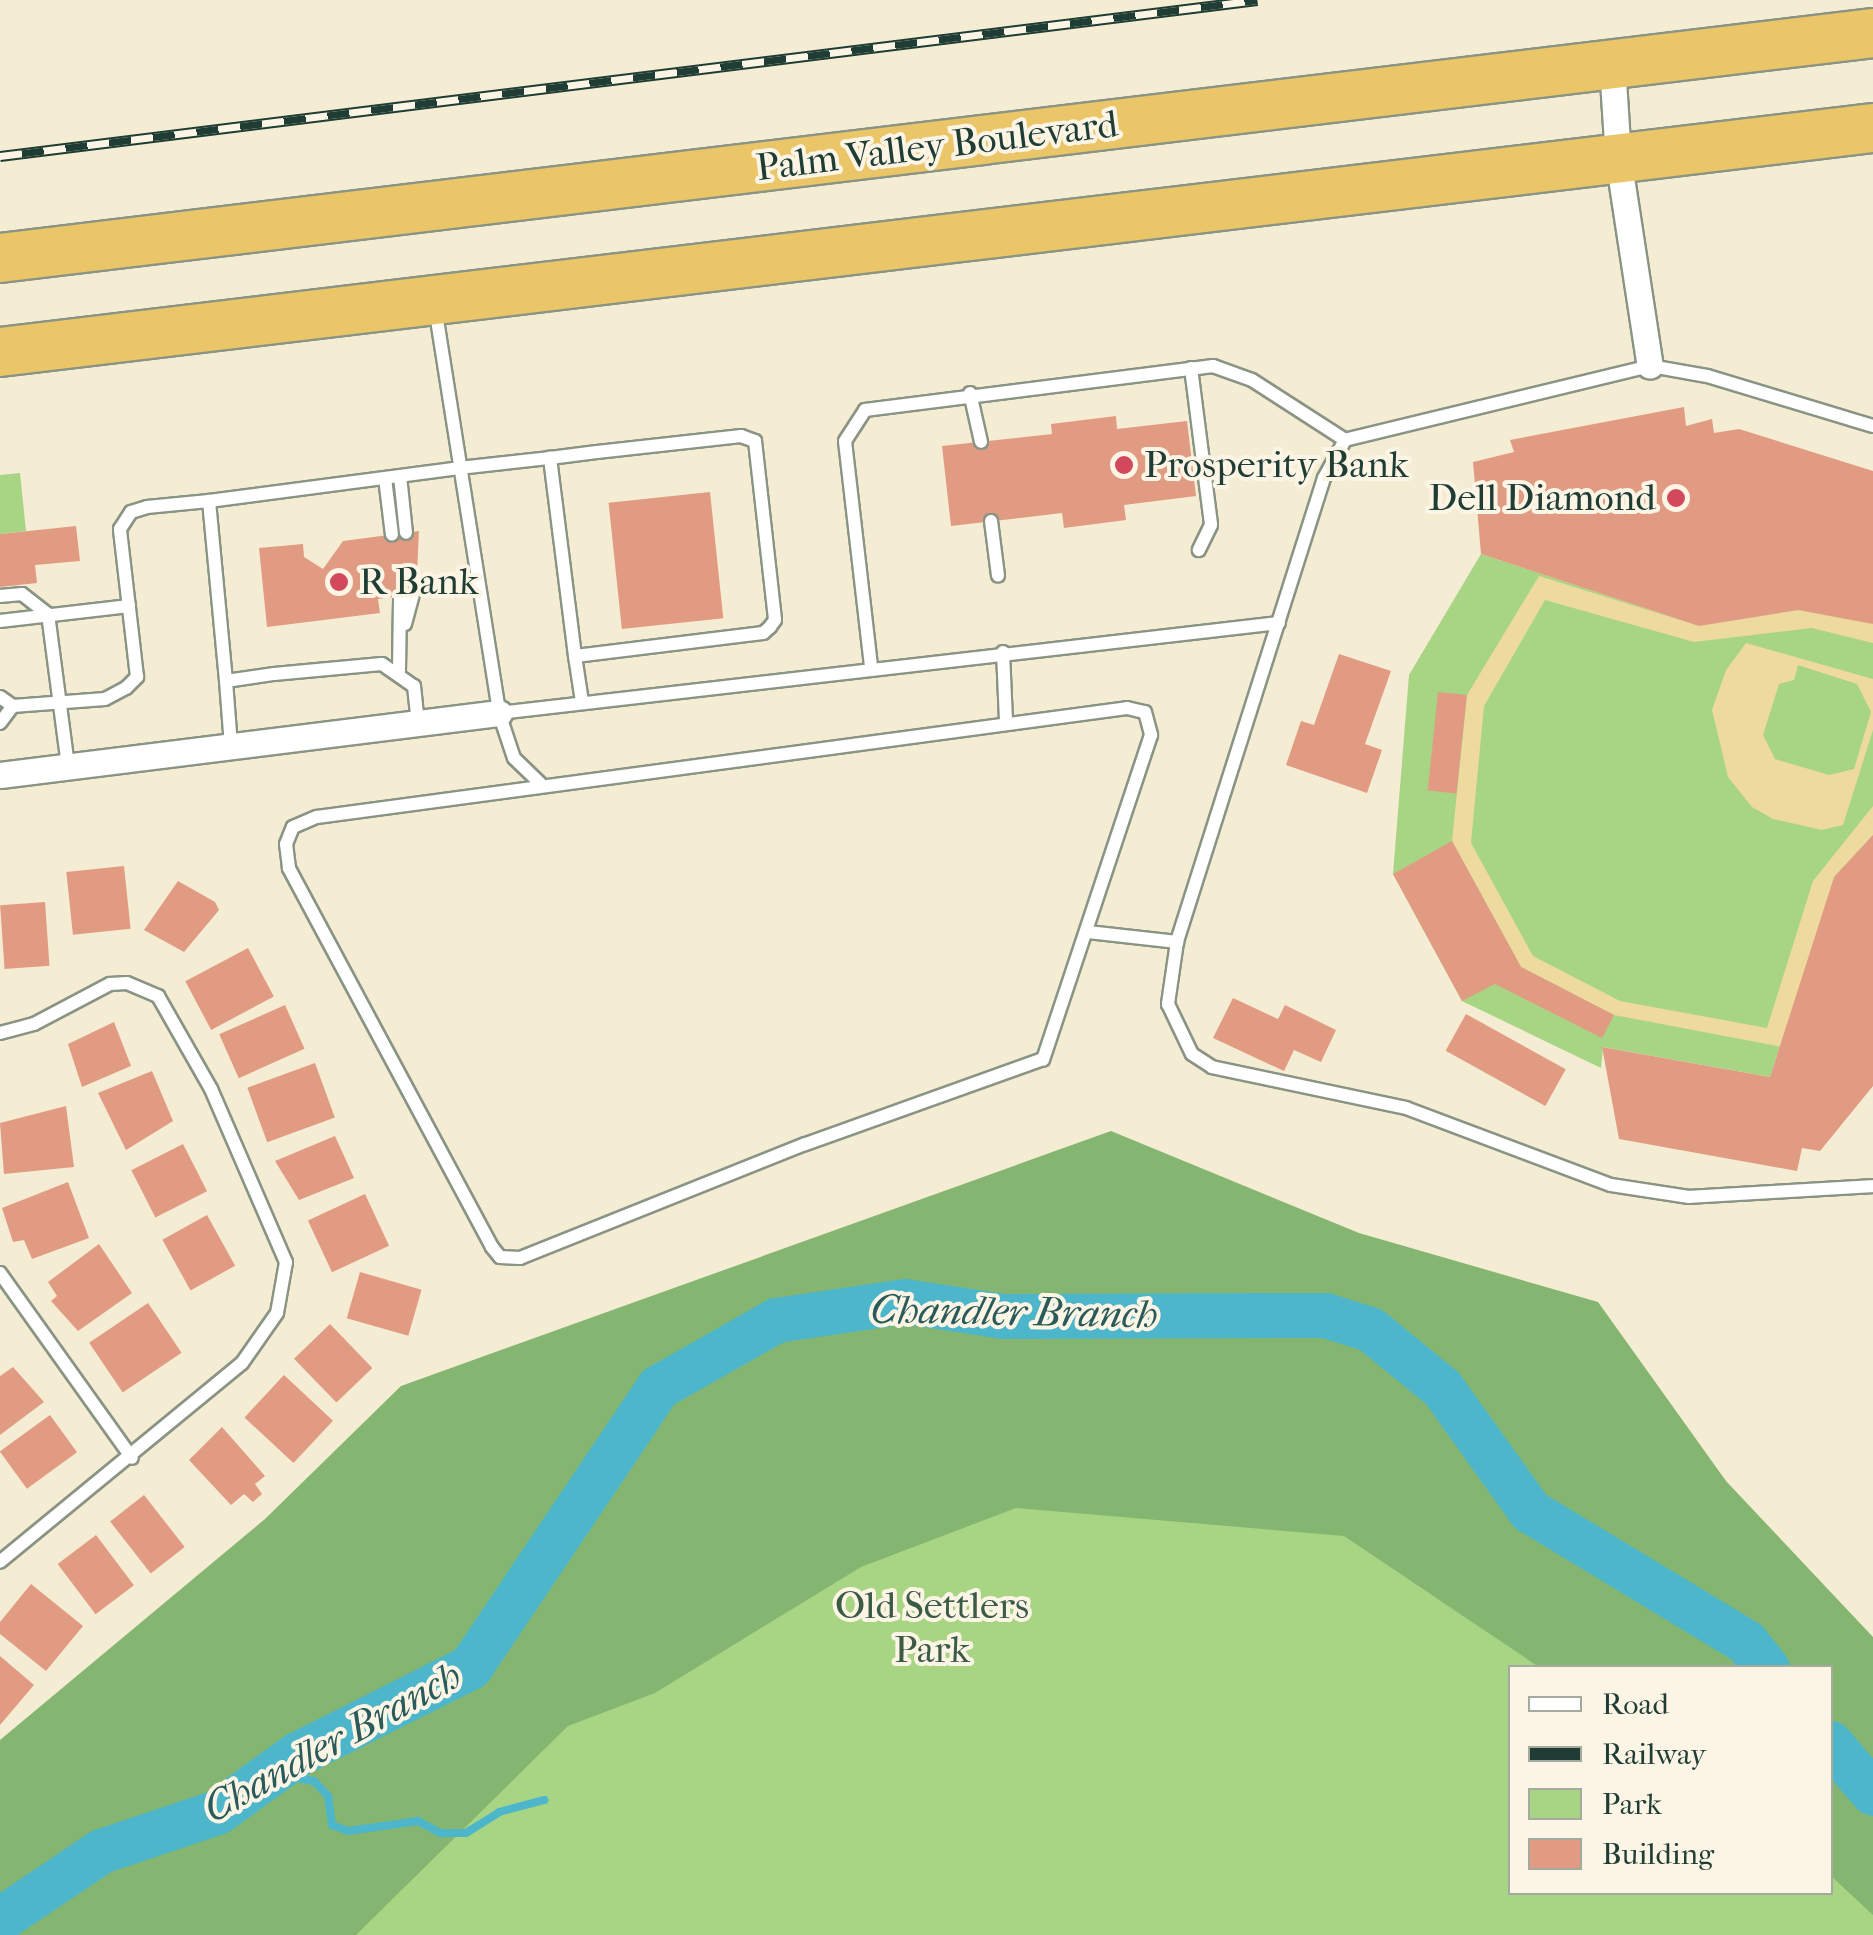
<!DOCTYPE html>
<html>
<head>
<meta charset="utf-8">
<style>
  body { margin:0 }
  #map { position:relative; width:1873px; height:1935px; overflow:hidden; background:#f4ecd3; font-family:"IM FELL French Canon",serif }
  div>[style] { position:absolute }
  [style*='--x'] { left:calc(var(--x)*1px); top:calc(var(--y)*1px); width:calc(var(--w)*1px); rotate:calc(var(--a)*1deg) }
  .green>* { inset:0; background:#a7d583 }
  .forest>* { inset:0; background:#85b671 }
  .sand>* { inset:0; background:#eeda9e }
  .stream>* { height:8px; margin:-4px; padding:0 4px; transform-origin:4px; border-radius:4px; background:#4db6cb }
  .river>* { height:45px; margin:-22.5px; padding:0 22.5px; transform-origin:22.5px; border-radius:22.5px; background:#4db6cb }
  .building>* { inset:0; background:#e29b83; transform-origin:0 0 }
  .roads { filter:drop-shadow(2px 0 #8a9484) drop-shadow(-2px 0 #8a9484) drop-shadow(0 2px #8a9484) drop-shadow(0 -2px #8a9484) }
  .lane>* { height:12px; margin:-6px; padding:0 6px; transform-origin:6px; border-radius:6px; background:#fff }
  .street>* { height:25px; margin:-12.5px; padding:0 12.5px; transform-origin:12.5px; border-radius:12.5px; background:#fff }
  .highway>* { height:48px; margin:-24px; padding:0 24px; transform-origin:24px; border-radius:24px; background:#ebc669 }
  .rail>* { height:11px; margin-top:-5.5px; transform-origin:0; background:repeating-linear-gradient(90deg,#fcf5e5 0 22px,#1f3d34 0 44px); box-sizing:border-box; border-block:2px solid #1f3d34 }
  .dots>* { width:28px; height:28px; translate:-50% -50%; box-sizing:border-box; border:5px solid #fcf5e5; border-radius:50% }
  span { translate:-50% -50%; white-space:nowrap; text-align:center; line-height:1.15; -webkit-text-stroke:8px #fcf5e5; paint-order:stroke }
  .street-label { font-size:38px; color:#1f3d34 }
  .poi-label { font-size:38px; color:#1f3d34 }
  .left { translate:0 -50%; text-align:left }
  .right { translate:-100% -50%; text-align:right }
  .park-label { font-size:38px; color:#3a5b44 }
  .water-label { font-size:40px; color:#2a5b5a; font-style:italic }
  .legend { position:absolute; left:1508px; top:1665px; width:325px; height:230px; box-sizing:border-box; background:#fcf5e5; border:2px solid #a4ab9e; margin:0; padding:12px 18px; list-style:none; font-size:30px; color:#1f3d34 }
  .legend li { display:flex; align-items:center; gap:20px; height:50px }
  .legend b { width:50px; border:2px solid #a4ab9e }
</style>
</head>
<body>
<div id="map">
  <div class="green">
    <i style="clip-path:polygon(20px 473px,26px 531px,0 534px,0 475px)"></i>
    <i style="clip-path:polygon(1481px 554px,1699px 626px,1798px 610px,1873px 624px,1873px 835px,1834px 877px,1770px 1077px,1603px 1047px,1601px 1068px,1462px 1001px,1393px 874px,1409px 675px)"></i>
    <i style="clip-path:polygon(906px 1311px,1754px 1667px,1510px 1668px,1510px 1892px,1830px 1892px,1831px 1760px,1873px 1812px,1873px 1935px,18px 1935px)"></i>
  </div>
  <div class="forest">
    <i style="clip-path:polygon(1111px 1131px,1359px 1233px,1598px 1302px,1726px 1481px,1873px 1637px,1873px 1915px,1831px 1876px,1830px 1668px,1539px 1667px,1344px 1536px,1016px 1508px,861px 1567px,655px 1693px,568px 1726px,356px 1935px,0 1935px,0 1740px,265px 1519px,401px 1386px)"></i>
  </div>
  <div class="sand">
    <i style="clip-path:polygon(1539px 576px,1699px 626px,1798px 610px,1873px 624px,1873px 643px,1812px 628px,1694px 642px,1545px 600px,1484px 706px,1471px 843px,1533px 956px,1620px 1001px,1767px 1028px,1813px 881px,1873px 806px,1873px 835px,1834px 877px,1782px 1047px,1614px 1015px,1521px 967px,1452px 841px,1467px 695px)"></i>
    <i style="clip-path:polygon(evenodd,1746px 643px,1873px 679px,1873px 730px,1843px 825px,1822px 830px,1773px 819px,1752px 807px,1728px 777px,1712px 710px,1726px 670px,1746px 643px,1798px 665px,1857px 684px,1871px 712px,1854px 769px,1829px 775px,1775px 759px,1763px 735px,1779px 684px,1794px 680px,1798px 665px)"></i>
  </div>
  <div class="stream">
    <i style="--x:269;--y:1774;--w:46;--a:8.8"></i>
    <i style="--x:314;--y:1781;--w:21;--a:47"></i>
    <i style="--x:328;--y:1796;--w:29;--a:82"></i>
    <i style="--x:332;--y:1825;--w:17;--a:21"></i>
    <i style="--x:348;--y:1831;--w:71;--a:-8.1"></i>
    <i style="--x:418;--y:1821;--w:26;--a:28"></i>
    <i style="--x:441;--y:1833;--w:25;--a:0"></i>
    <i style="--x:466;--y:1833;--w:39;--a:-32"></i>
    <i style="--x:499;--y:1812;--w:47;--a:-14.9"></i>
  </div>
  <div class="river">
    <i style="--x:1830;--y:1743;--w:66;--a:49.3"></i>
    <i style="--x:0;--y:1919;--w:122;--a:-34"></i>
    <i style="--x:101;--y:1851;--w:122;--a:-18.6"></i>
    <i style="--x:217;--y:1812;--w:99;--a:-35.9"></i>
    <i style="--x:297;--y:1754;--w:194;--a:-26.7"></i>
    <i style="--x:470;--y:1667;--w:337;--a:-56.1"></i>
    <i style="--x:658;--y:1387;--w:136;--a:-29.6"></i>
    <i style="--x:776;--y:1320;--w:129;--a:-8.4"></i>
    <i style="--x:904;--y:1301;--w:100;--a:8.6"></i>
    <i style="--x:1003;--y:1316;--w:322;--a:-0.2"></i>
    <i style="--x:1325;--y:1315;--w:47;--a:17.3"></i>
    <i style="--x:1370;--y:1329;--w:93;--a:39.3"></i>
    <i style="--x:1442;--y:1388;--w:151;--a:54.4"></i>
    <i style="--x:1530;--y:1511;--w:253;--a:31.2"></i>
    <i style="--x:1746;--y:1642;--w:33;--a:51"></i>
  </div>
  <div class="building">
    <i style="clip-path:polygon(1684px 407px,1686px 426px,1712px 419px,1714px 433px,1739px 429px,1873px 471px,1873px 624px,1798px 610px,1699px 626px,1481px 554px,1473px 462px,1514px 452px,1510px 440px)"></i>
    <i style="clip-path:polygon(1116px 416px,1117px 429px,1187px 421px,1196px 496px,1124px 505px,1126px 520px,1064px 528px,1062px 513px,951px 526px,942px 446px,1052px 434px,1051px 424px)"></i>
    <i style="left:710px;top:492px;width:127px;height:102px;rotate:84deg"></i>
    <i style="clip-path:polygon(76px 526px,80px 561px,35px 565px,37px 583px,0 587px,0 534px)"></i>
    <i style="clip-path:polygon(419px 531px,416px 594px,378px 599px,380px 613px,267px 627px,259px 548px,303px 544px,304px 557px,323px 569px,343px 541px)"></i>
    <i style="clip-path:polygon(1339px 654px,1391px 671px,1365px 744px,1382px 750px,1367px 793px,1286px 765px,1301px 721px,1314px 725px)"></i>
    <i style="left:1438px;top:692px;width:29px;height:99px;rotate:6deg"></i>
    <i style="clip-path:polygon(1873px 835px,1873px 1086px,1820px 1151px,1802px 1148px,1797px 1171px,1619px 1139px,1602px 1047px,1770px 1077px,1834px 877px)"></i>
    <i style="clip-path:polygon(1452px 841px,1521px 967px,1614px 1015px,1602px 1038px,1495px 984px,1462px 1001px,1393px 874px)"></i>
    <i style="left:124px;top:866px;width:63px;height:58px;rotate:84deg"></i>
    <i style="clip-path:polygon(178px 881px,215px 902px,219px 910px,184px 952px,144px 930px)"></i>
    <i style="left:45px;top:902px;width:64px;height:45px;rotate:86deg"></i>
    <i style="left:248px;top:948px;width:55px;height:71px;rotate:62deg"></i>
    <i style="clip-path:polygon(1233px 998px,1278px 1019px,1285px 1005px,1336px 1030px,1321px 1062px,1294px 1050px,1284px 1071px,1213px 1038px)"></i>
    <i style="left:285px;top:1005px;width:48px;height:72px;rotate:66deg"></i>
    <i style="left:1466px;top:1014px;width:114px;height:42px;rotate:29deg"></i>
    <i style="clip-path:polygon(114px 1022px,131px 1066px,82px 1087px,68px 1044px)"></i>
    <i style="left:315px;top:1063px;width:58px;height:72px;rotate:70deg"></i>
    <i style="clip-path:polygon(152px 1071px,173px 1121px,126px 1150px,98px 1093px)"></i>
    <i style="clip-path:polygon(66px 1106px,74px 1167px,4px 1174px,0 1123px)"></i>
    <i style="clip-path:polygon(335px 1136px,354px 1178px,299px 1200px,275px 1161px)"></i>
    <i style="left:183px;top:1144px;width:53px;height:58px;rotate:63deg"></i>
    <i style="clip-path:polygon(68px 1182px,89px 1238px,32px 1259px,24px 1240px,13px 1242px,2px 1208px)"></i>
    <i style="left:365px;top:1194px;width:57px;height:63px;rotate:65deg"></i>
    <i style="left:207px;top:1215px;width:58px;height:51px;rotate:61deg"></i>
    <i style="clip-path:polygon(99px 1244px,132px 1293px,78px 1331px,51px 1301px,57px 1296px,48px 1282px)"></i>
    <i style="left:360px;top:1272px;width:64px;height:48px;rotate:16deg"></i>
    <i style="left:148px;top:1303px;width:60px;height:71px;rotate:56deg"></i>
    <i style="left:330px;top:1324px;width:61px;height:50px;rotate:46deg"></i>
    <i style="clip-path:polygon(13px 1367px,44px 1402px,0 1435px,0 1376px)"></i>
    <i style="left:284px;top:1375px;width:67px;height:58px;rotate:43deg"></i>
    <i style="left:50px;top:1415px;width:46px;height:62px;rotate:54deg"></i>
    <i style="clip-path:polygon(222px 1427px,265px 1476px,255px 1484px,262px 1494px,253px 1502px,244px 1494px,231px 1505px,189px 1460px)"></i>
    <i style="left:144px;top:1495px;width:66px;height:43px;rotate:52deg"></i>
    <i style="left:96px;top:1535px;width:63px;height:48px;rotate:53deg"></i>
    <i style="clip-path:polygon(31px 1584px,83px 1626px,46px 1671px,0 1634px,0 1622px)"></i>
    <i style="clip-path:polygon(0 1656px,34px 1685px,0 1725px)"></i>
  </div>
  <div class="roads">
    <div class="lane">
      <i style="--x:435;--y:307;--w:411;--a:81"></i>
      <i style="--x:499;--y:713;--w:785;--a:-6.58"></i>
      <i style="--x:1191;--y:368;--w:158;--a:82.7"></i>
      <i style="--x:1211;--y:525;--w:28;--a:116"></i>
      <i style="--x:970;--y:393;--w:50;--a:77.3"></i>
      <i style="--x:1873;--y:426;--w:173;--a:-163.2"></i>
      <i style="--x:1707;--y:376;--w:58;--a:-170"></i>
      <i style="--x:1650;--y:366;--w:314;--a:166.4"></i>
      <i style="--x:1345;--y:440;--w:43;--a:118.9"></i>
      <i style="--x:1324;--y:478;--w:487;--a:107.6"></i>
      <i style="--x:1177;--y:942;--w:63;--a:98.3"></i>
      <i style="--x:1168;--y:1004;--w:55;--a:64.4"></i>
      <i style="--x:1192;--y:1054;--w:24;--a:33"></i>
      <i style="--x:1212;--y:1067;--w:198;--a:11.9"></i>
      <i style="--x:1406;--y:1108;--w:219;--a:20.6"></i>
      <i style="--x:1611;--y:1185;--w:79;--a:8.7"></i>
      <i style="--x:1689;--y:1197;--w:184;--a:-3.4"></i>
      <i style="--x:400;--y:476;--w:57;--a:84"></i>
      <i style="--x:385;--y:478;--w:57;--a:83"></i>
      <i style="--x:991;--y:521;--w:55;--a:82.7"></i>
      <i style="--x:0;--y:596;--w:22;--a:-5"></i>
      <i style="--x:22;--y:594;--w:33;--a:38"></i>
      <i style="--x:48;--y:614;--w:153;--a:82.5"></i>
      <i style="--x:0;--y:621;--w:130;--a:-6.6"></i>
      <i style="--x:405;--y:624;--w:30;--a:-75"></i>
      <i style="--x:1003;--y:652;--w:70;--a:87.5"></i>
      <i style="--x:575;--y:656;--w:47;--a:81.3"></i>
      <i style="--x:871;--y:666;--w:226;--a:-96.6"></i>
      <i style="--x:845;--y:441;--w:37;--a:-57"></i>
      <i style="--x:865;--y:410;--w:351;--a:-7.2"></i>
      <i style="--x:1213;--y:366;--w:41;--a:19.7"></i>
      <i style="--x:1252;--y:380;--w:111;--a:32.8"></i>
      <i style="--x:399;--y:671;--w:75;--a:-89.2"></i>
      <i style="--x:226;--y:681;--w:181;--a:-95.4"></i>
      <i style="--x:209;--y:501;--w:252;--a:-7.5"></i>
      <i style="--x:459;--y:468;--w:92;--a:-6.3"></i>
      <i style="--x:550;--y:458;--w:47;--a:-7.3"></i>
      <i style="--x:597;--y:452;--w:145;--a:-6.3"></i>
      <i style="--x:741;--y:436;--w:15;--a:20"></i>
      <i style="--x:755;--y:441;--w:180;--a:83.6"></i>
      <i style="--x:775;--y:620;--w:9;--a:126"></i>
      <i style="--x:770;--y:627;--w:9;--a:139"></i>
      <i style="--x:763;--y:633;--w:189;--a:173"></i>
      <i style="--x:575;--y:656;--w:200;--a:-97.2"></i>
      <i style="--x:0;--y:697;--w:16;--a:35"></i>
      <i style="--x:13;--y:706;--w:92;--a:-4.4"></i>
      <i style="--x:105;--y:699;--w:24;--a:-28"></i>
      <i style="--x:126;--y:688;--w:16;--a:-45"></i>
      <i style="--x:137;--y:677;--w:149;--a:-96.6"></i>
      <i style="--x:120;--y:529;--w:20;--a:-57"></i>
      <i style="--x:131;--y:512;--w:17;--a:-17"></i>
      <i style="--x:147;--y:507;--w:62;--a:-5.5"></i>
      <i style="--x:1127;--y:708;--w:18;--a:13"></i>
      <i style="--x:1145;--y:712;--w:24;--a:75"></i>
      <i style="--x:1151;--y:735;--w:342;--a:108.4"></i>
      <i style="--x:1043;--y:1059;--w:253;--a:160.3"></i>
      <i style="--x:805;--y:1144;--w:307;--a:158.2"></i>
      <i style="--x:520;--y:1258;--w:20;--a:-177"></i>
      <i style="--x:500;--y:1257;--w:13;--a:-129"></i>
      <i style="--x:492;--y:1247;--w:430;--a:-118.2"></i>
      <i style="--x:289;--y:868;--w:24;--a:-97"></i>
      <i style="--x:286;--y:844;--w:18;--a:-68"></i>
      <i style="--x:293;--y:827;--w:26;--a:-23"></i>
      <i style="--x:317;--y:817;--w:817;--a:-7.66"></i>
      <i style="--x:499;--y:713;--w:47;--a:71.6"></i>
      <i style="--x:514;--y:758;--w:37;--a:44"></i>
      <i style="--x:0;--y:723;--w:21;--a:-53"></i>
      <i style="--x:231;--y:746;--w:65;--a:-94.4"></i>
      <i style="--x:226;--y:681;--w:49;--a:-8.3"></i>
      <i style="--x:274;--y:674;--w:108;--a:-5.3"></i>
      <i style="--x:382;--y:664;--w:39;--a:35"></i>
      <i style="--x:414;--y:686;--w:37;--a:84"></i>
      <i style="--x:1088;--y:932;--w:90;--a:6.4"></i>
      <i style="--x:0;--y:1033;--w:35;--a:-15"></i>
      <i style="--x:34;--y:1024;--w:86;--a:-27.8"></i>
      <i style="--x:110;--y:984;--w:17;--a:-3"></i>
      <i style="--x:127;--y:983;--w:34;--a:23"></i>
      <i style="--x:158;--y:996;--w:107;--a:60.3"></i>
      <i style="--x:211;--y:1089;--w:189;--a:66.6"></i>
      <i style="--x:286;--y:1262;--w:52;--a:100"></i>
      <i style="--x:277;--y:1313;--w:61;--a:125"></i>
      <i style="--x:242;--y:1363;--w:313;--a:140.6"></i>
      <i style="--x:0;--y:1273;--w:227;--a:54.5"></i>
    </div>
    <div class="street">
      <i style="--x:1612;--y:65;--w:93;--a:86.3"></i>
      <i style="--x:1618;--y:158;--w:210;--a:81.3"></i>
      <i style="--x:0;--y:775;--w:503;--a:-7.08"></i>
    </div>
    <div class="highway">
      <i style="--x:0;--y:258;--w:1886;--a:-6.85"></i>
      <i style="--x:0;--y:352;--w:1886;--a:-6.82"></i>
    </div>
  </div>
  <div class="rail">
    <i style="--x:0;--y:156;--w:1267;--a:-7.07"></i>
  </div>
  <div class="dots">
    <i style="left:1124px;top:465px;background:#d1495b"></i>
    <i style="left:1676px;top:498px;background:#d1495b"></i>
    <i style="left:339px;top:582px;background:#d1495b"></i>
  </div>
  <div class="street-label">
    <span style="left:937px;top:146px;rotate:-7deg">Palm Valley Boulevard</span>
  </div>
  <div class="poi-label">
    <span class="left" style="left:1144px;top:465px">Prosperity Bank</span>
    <span class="right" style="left:1656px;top:498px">Dell Diamond</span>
    <span class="left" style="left:359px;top:582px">R Bank</span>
  </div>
  <div class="park-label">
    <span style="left:932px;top:1628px">Old Settlers<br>Park</span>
  </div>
  <div class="water-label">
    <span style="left:1014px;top:1312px;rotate:1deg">Chandler Branch</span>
    <span style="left:332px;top:1742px;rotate:-29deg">Chandler Branch</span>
  </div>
  <ul class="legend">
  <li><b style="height:12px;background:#fff"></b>Road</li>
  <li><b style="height:12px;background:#1f3d34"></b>Railway</li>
  <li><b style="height:28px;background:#a7d583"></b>Park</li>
  <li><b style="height:28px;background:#e29b83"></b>Building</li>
  </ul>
</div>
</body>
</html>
